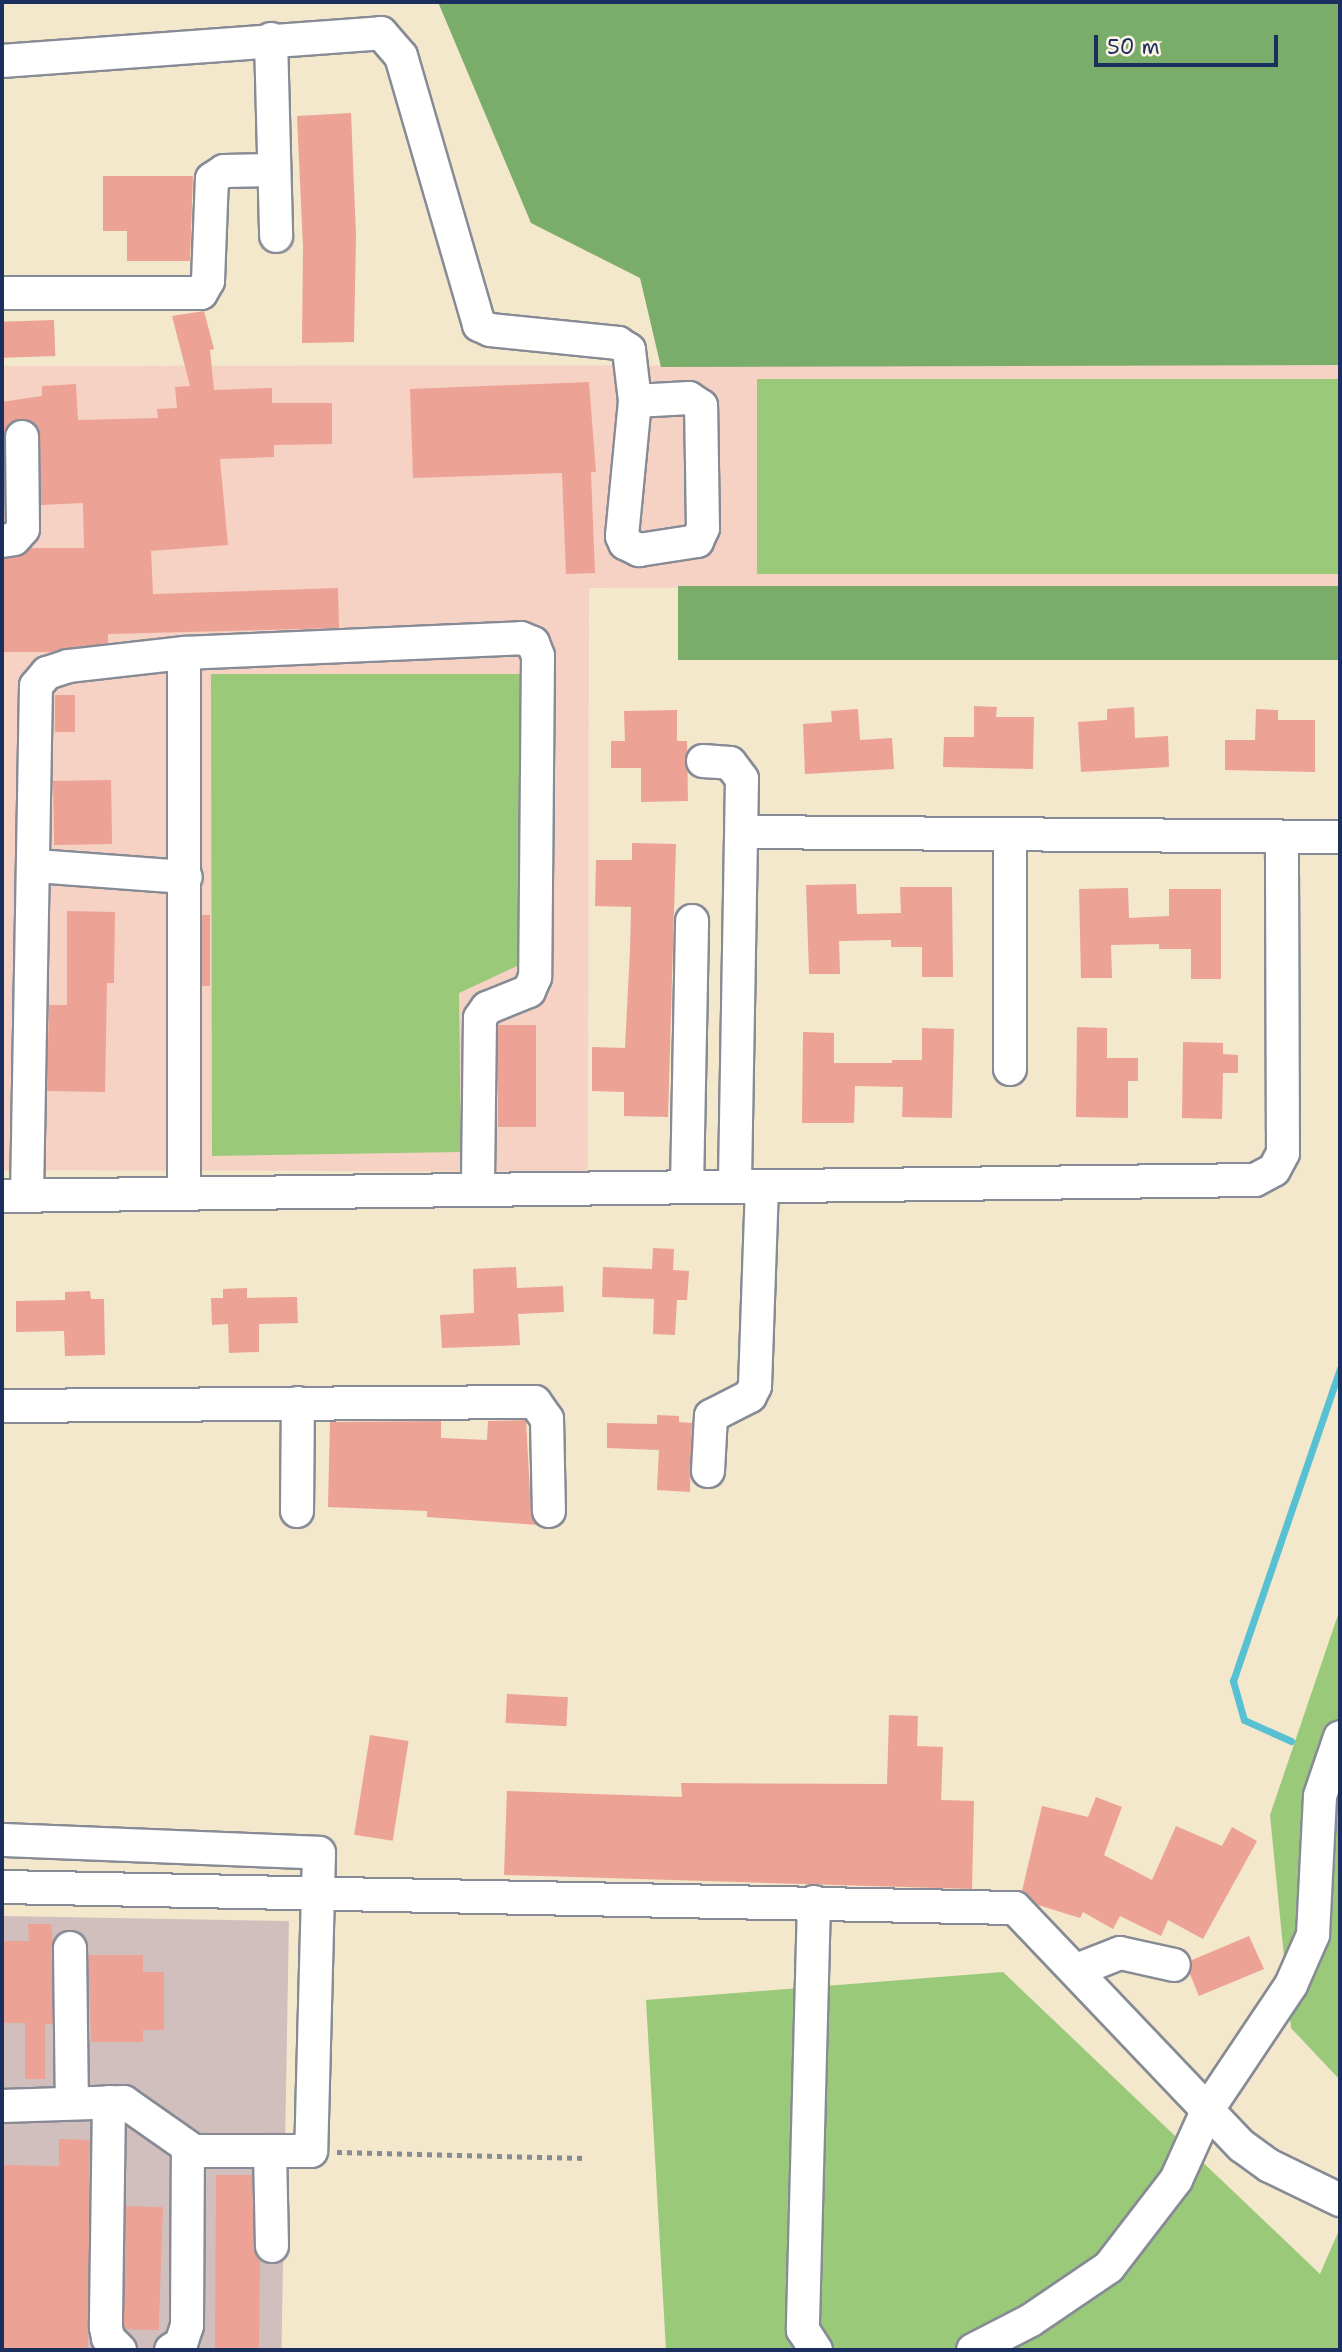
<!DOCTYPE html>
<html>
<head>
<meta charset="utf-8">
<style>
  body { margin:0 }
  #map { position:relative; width:1342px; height:2352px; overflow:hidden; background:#f3e7cc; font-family:"Shantell Sans",sans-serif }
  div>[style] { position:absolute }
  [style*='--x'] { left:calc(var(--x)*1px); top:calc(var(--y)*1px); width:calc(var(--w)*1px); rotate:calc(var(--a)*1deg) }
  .built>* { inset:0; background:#f6d2c4 }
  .industrial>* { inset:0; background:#d1bfbe; transform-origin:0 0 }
  .green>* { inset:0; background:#99c979; transform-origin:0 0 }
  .forest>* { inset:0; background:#7aad69; transform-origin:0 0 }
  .stream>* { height:7px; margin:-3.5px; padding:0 3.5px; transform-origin:3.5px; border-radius:3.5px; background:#57c1d3 }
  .building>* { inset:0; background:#eca295; transform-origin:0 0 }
  .path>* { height:4.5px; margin-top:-2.25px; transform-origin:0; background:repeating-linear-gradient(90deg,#878b95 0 5px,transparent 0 10px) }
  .roads { filter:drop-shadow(2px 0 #878b95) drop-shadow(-2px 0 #878b95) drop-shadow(0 2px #878b95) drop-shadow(0 -2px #878b95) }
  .minor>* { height:32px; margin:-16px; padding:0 16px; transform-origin:16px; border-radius:16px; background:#fff }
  span { translate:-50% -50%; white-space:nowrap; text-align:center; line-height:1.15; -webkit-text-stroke:7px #fcf5e5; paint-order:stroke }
  .frame { position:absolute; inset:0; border:4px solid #1b2f5e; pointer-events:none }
  .scale { position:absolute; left:1094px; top:35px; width:184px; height:32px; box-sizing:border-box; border:4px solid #1b2f5e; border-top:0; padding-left:9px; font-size:21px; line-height:24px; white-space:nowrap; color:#1b2f5e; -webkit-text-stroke:5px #fcf5e5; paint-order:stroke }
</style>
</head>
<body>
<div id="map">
  <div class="built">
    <i style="clip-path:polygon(1340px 365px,1340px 586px,589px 588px,588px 1172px,2px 1170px,2px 366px)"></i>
  </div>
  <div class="industrial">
    <i style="left:2px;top:1916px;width:287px;height:434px;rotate:1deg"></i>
  </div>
  <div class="green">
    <i style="left:757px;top:379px;width:583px;height:195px"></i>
    <i style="clip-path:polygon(211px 674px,522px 674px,517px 966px,459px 993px,461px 1152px,212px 1156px)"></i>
    <i style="clip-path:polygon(1340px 1609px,1340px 2080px,1291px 2028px,1270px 1815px)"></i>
    <i style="clip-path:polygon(1003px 1972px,1320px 2274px,1340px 2228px,1340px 2350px,666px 2350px,646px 2000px)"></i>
  </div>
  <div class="forest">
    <i style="clip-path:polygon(438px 2px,1340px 2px,1340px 365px,661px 367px,640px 278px,531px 223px)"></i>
    <i style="left:1340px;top:586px;width:74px;height:662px;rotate:90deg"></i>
  </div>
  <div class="stream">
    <i style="--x:1291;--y:1741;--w:51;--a:-155.9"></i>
    <i style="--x:1244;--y:1720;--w:41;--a:-105.8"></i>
    <i style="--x:1233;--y:1681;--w:331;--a:-71.1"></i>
  </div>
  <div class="building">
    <i style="clip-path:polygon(351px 113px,356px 235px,354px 342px,302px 343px,303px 247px,297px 116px)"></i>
    <i style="clip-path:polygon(103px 176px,193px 176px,190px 261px,127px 261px,127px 231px,103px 231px)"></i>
    <i style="clip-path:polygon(204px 311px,214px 349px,210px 350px,214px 390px,272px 388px,272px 403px,332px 403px,332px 444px,274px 445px,274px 457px,220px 459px,228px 545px,151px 551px,153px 594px,338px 588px,339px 628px,108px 634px,108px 643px,52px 652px,2px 652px,2px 559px,18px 557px,31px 548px,84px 548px,83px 503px,41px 505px,40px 437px,30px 421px,13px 421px,6px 429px,2px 487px,2px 402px,42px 396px,42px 386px,76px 384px,78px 420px,158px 418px,157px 409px,177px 408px,175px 387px,190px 386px,172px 316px)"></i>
    <i style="left:54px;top:320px;width:36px;height:52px;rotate:88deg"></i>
    <i style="clip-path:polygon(589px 382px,596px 472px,591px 472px,595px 573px,566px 574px,562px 473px,413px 478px,410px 389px)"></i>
    <i style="left:55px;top:695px;width:20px;height:37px"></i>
    <i style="clip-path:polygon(974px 706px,997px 707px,996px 717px,1034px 717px,1033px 769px,943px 767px,944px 737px,974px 737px)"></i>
    <i style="clip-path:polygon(1134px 707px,1135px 738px,1168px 736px,1169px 767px,1081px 772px,1078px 722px,1107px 720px,1107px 709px)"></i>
    <i style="clip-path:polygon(858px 709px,860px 740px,892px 738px,894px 769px,805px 774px,803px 724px,832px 722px,831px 711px)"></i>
    <i style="clip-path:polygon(1256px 709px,1278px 710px,1278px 720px,1315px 720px,1315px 772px,1225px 770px,1225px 740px,1255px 740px)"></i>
    <i style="clip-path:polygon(677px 710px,677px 741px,687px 741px,688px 801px,641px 802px,641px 768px,611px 768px,611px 741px,625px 741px,624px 711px)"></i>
    <i style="left:111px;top:780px;width:64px;height:58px;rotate:89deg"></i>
    <i style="clip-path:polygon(632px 843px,676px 844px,668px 1117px,624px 1116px,624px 1092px,592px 1091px,592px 1047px,625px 1048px,630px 950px,631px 907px,595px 906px,596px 860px,632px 860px)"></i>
    <i style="clip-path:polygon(856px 884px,857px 914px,901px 913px,900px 887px,952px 887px,953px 977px,922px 977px,922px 947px,891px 947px,891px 940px,839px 941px,840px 974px,809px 974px,806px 885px)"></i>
    <i style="clip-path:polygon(1128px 888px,1129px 918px,1169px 916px,1169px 889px,1221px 889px,1221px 979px,1191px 979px,1191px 949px,1159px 949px,1159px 944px,1111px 945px,1112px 978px,1081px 978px,1079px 889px)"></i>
    <i style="clip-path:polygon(67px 911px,115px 912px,114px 983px,107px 983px,105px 1092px,47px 1091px,49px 1005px,67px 1005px)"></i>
    <i style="left:202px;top:915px;width:8px;height:71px"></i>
    <i style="left:498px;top:1025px;width:38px;height:102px"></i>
    <i style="clip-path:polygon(1077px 1027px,1107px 1028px,1107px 1058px,1138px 1058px,1138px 1081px,1128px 1081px,1128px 1118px,1076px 1117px)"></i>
    <i style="clip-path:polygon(922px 1028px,954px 1029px,952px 1118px,902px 1117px,903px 1087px,855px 1086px,854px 1123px,802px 1123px,803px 1032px,834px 1033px,834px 1063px,892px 1063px,892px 1060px,922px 1060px)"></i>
    <i style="clip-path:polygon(1183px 1042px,1223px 1043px,1223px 1054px,1238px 1055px,1238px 1073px,1223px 1073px,1222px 1119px,1182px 1118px)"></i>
    <i style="clip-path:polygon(653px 1248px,674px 1249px,673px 1270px,689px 1271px,687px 1300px,677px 1300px,675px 1335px,653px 1334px,654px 1299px,602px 1297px,603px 1267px,652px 1269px)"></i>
    <i style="clip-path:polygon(516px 1267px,517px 1288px,563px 1286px,564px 1312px,518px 1314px,520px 1345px,442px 1348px,440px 1315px,474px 1313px,473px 1269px)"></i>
    <i style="clip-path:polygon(247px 1288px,247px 1298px,297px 1297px,298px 1323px,259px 1324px,259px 1352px,229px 1353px,228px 1324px,212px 1325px,211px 1298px,223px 1298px,223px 1289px)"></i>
    <i style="clip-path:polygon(90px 1291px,91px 1299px,104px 1299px,105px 1355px,65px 1356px,64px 1331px,16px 1332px,16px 1301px,65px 1300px,65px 1292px)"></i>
    <i style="clip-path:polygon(657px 1415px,679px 1416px,679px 1422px,692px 1423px,690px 1492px,657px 1490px,659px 1450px,607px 1448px,607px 1423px,657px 1424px)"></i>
    <i style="clip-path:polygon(526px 1420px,531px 1511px,538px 1525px,427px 1517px,427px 1511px,328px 1507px,330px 1422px,441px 1421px,441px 1438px,487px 1440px,488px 1421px)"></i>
    <i style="left:507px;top:1694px;width:61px;height:29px;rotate:3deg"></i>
    <i style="clip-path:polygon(889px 1715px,918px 1716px,917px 1746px,943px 1747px,941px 1800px,974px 1801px,972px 1889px,504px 1875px,507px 1791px,682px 1797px,681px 1783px,887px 1784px)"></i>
    <i style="left:370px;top:1735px;width:39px;height:101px;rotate:9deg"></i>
    <i style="clip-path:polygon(1096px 1797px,1122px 1807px,1104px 1855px,1152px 1880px,1176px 1826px,1222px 1846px,1232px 1827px,1257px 1841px,1203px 1939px,1168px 1920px,1161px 1936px,1120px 1916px,1113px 1929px,1083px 1912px,1080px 1918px,1038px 1905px,1022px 1891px,1042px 1806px,1088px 1817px)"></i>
    <i style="clip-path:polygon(28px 1924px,51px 1924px,53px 1941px,53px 2024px,45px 2024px,45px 2079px,25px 2079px,25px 2023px,2px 2023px,2px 1941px,29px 1941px)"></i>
    <i style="clip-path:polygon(1249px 1936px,1264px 1969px,1199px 1996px,1190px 1974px,1192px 1960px)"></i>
    <i style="clip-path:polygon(88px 1955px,143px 1955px,143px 1972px,164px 1972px,164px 2030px,143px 2030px,143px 2042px,91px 2042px)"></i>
    <i style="clip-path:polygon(59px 2139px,90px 2140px,88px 2350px,2px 2350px,2px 2165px,59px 2166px)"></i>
    <i style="clip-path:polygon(216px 2175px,252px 2175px,254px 2246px,260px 2259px,259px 2350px,215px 2350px)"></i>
    <i style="left:126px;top:2206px;width:37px;height:123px;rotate:2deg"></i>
  </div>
  <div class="path">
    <i style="--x:337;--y:2152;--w:250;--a:1.4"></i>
  </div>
  <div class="roads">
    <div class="minor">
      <i style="--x:271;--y:39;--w:197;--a:88.5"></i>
      <i style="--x:2;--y:61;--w:380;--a:-4.2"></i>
      <i style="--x:381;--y:33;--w:30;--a:49"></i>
      <i style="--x:401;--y:56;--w:280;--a:73.8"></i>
      <i style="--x:479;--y:325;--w:12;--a:24"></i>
      <i style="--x:490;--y:330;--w:129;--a:5.8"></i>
      <i style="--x:618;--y:343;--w:13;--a:32"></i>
      <i style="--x:629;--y:350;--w:51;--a:83.3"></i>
      <i style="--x:635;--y:401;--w:136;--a:95.5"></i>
      <i style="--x:622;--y:536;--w:8;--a:67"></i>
      <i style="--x:625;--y:543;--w:16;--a:27"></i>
      <i style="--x:639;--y:550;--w:59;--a:-8.8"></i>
      <i style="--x:697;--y:541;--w:14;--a:-65"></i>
      <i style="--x:703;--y:528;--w:122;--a:-90.9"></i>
      <i style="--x:701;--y:406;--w:14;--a:-146"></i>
      <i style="--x:689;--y:398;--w:54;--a:176.8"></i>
      <i style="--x:2;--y:293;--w:199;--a:0"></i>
      <i style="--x:201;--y:293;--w:14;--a:-60"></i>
      <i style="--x:208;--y:281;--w:102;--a:-87.8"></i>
      <i style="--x:212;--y:179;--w:14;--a:-34"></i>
      <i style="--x:224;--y:171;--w:50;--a:-1.1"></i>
      <i style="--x:2;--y:541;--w:12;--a:-9"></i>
      <i style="--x:14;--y:539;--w:13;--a:-48"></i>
      <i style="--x:23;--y:529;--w:92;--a:-90.6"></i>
      <i style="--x:703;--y:761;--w:27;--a:4"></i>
      <i style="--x:730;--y:763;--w:20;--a:53"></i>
      <i style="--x:742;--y:779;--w:408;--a:91"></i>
      <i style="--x:744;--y:832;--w:596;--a:0.48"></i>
      <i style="--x:1010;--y:836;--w:233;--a:90"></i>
      <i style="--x:35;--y:866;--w:151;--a:4.2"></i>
      <i style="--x:687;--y:1187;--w:266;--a:-88.9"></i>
      <i style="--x:184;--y:1194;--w:541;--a:-90"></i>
      <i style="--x:184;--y:653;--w:337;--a:-2.5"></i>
      <i style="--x:521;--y:638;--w:13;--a:23"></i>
      <i style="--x:533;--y:643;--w:14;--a:69"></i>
      <i style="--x:538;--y:656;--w:321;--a:90.5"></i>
      <i style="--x:535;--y:977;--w:15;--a:113"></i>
      <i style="--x:529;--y:991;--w:45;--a:158"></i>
      <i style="--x:487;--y:1008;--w:12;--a:125"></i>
      <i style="--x:480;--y:1018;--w:172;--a:90.7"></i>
      <i style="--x:2;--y:1196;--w:1253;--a:-0.73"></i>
      <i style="--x:1255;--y:1180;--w:21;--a:-28"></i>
      <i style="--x:1274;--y:1170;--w:19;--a:-62"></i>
      <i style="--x:1283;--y:1153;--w:316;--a:-90.2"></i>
      <i style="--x:27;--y:1196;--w:510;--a:-88.99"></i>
      <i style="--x:36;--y:686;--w:17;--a:-50"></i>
      <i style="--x:47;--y:673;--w:22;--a:-18"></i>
      <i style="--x:68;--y:666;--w:117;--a:-6.4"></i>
      <i style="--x:2;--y:1406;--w:533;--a:-0.43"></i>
      <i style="--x:535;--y:1402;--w:21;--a:55"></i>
      <i style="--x:547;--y:1419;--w:92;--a:88.8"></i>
      <i style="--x:708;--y:1471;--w:55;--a:-86.9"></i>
      <i style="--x:711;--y:1416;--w:44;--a:-27.1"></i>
      <i style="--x:750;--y:1396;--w:11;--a:-63"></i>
      <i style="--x:755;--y:1386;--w:200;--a:-88"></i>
      <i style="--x:297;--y:1511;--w:108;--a:-89.5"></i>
      <i style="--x:2;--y:1840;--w:317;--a:2.3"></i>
      <i style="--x:319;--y:1853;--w:298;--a:91.5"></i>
      <i style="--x:311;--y:2151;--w:117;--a:180"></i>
      <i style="--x:194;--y:2151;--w:85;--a:-145"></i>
      <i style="--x:124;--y:2102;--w:122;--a:178.1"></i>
      <i style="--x:2;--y:1887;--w:1013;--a:1.19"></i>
      <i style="--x:1015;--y:1908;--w:329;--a:46.4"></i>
      <i style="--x:1242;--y:2146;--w:34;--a:36"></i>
      <i style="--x:1270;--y:2166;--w:78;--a:25.9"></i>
      <i style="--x:814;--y:1902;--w:428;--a:91.5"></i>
      <i style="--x:803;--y:2330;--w:24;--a:57"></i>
      <i style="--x:70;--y:1948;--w:155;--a:89.3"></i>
      <i style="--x:1077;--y:1970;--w:46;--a:-21.6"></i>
      <i style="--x:1120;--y:1953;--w:55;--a:12.5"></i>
      <i style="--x:109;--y:2102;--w:225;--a:90.8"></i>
      <i style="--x:106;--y:2327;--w:11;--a:80"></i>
      <i style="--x:108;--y:2338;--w:17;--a:45"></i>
      <i style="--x:270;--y:2151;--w:95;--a:88.8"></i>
      <i style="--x:171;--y:2350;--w:12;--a:-31"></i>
      <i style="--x:181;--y:2344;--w:19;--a:-72"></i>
      <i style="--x:187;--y:2326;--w:177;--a:-89.7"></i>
      <i style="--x:973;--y:2350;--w:65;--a:-27.3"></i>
      <i style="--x:1031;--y:2320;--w:94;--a:-34.2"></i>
      <i style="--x:1109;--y:2267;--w:110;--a:-52.4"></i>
      <i style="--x:1176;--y:2180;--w:78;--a:-65.7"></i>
      <i style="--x:1208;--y:2109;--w:149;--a:-56.2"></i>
      <i style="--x:1291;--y:1985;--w:55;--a:-66.3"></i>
      <i style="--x:1313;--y:1935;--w:139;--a:-87.1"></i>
      <i style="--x:1320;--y:1796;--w:62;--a:-71.3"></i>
    </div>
  </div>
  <div class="frame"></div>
  <div class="scale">50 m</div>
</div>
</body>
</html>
